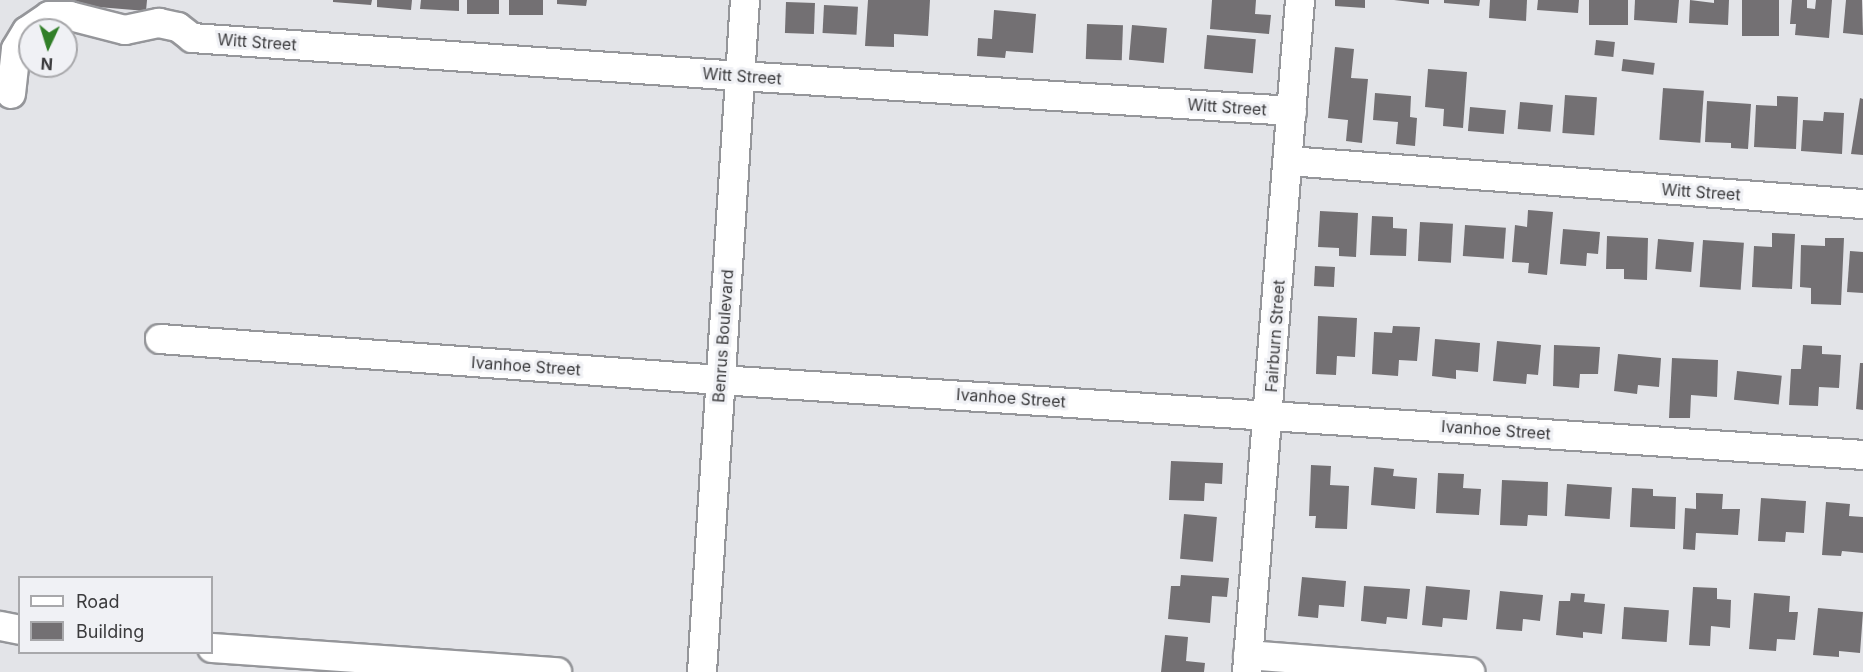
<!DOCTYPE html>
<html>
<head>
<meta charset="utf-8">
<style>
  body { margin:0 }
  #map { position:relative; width:1863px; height:672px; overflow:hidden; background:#e3e4e8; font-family:Inter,sans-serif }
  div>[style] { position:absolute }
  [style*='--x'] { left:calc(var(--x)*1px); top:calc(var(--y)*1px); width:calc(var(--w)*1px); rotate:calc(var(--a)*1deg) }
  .building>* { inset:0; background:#737073; transform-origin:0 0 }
  .roads { filter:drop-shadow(2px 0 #95969a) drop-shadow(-2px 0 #95969a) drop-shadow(0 2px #95969a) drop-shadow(0 -2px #95969a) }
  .minor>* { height:28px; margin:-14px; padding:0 14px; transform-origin:14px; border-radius:14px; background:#fff }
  span { translate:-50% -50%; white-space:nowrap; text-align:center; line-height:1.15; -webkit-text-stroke:6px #f0f1f5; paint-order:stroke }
  .street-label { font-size:16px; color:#3b3b3d }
  .legend { position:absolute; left:18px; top:576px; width:195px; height:78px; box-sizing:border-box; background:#f0f1f5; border:2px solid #a8a8ab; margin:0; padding:8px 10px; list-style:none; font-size:18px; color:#3b3b3d }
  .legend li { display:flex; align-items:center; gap:12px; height:30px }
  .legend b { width:30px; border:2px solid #a8a8ab }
  .north { position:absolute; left:18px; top:18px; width:60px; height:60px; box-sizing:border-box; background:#f0f1f5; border:2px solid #a8a8ab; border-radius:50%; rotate:184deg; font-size:16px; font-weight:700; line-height:24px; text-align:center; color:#3b3b3d }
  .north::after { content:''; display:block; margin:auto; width:21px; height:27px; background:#317f28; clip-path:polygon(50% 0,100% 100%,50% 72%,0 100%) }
</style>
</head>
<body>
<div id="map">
  <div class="building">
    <i style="clip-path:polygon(50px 0,147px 0,146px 11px,50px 3px)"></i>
    <i style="clip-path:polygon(333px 0,372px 0,371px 5px,333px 2px)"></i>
    <i style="clip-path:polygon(377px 0,412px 0,411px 10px,377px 7px)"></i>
    <i style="clip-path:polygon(421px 0,459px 0,459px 11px,420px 9px)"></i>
    <i style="left:467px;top:0;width:32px;height:14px"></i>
    <i style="left:509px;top:0;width:34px;height:15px"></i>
    <i style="clip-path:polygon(557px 0,587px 0,586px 6px,557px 4px)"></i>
    <i style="clip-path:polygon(868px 0,930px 0,928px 36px,894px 34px,894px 47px,865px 46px)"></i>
    <i style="clip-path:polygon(1212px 0,1256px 0,1255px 14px,1271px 15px,1269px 34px,1210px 29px)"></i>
    <i style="clip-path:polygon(1335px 0,1365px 0,1365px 8px,1335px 6px)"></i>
    <i style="clip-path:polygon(1394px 0,1429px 0,1429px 4px)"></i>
    <i style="clip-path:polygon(1444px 0,1480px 0,1479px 6px,1444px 3px)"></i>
    <i style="clip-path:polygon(1490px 0,1527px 0,1526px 21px,1489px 18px)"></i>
    <i style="clip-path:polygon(1538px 0,1579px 0,1578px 13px,1537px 10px)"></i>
    <i style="left:1589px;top:0;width:39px;height:25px"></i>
    <i style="clip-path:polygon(1635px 0,1679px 0,1677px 23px,1634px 20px)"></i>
    <i style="clip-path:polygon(1690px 0,1714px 3px,1714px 0,1729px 0,1728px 25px,1689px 23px)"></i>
    <i style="left:1742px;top:0;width:37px;height:36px"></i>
    <i style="clip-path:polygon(1792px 0,1807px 0,1807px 8px,1815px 9px,1816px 0,1832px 0,1829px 38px,1795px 35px,1796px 24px,1790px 24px)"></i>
    <i style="clip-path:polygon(1846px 0,1862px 0,1863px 35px,1843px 33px)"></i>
    <i style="left:786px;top:2px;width:29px;height:31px;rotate:2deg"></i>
    <i style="left:824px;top:5px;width:34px;height:28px;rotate:3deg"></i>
    <i style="clip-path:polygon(994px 10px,1036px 14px,1033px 53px,1006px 51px,1005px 58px,977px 56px,978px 38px,992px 39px)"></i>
    <i style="left:1087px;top:24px;width:36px;height:35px;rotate:2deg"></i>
    <i style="left:1132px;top:25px;width:35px;height:35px;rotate:5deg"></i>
    <i style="left:1207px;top:35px;width:49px;height:34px;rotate:5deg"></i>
    <i style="left:1596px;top:40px;width:19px;height:15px;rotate:6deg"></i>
    <i style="clip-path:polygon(1335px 47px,1354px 49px,1351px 78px,1368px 79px,1362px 143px,1346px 141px,1348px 120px,1328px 118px)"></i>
    <i style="left:1623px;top:59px;width:32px;height:12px;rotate:7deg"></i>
    <i style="clip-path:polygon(1428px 69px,1467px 72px,1463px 128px,1443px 126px,1444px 109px,1425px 107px)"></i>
    <i style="left:1663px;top:88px;width:41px;height:52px;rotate:4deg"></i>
    <i style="clip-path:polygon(1375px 93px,1411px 96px,1410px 117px,1417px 118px,1415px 146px,1396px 144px,1398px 122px,1373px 120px)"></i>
    <i style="left:1565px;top:95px;width:32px;height:38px;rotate:4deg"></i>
    <i style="clip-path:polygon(1777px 96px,1798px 97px,1796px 149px,1754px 147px,1756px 105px,1777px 106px)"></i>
    <i style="clip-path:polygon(1860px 98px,1863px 99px,1863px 155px,1851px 154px)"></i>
    <i style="clip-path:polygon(1707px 101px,1751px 104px,1748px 149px,1731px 148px,1731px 143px,1705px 142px)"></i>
    <i style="left:1520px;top:102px;width:33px;height:27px;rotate:5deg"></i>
    <i style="left:1470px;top:107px;width:36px;height:24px;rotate:5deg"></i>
    <i style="clip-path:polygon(1824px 112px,1844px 113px,1842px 154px,1801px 151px,1803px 120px,1823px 121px)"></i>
    <i style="clip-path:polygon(1528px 210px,1553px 212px,1547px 275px,1528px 273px,1529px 263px,1512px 262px,1515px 225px,1527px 227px)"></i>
    <i style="clip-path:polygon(1320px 211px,1358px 213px,1356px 257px,1339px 256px,1339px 248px,1318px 247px)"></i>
    <i style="clip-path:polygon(1372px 216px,1393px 217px,1393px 228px,1407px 229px,1406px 256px,1370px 255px)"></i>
    <i style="left:1420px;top:222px;width:33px;height:39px;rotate:3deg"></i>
    <i style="left:1465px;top:225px;width:41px;height:31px;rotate:4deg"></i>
    <i style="clip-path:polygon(1563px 229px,1600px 232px,1598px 254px,1587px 253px,1586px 266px,1560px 264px)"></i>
    <i style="clip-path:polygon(1772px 233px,1795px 234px,1792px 289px,1752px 287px,1754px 246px,1772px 247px)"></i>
    <i style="clip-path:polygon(1607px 236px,1648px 238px,1647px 280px,1624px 279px,1624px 269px,1606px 269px)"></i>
    <i style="clip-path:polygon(1825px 238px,1844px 238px,1841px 305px,1811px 304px,1811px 288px,1800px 287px,1801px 245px,1825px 246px)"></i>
    <i style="left:1658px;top:239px;width:36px;height:30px;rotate:5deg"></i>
    <i style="left:1703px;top:240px;width:41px;height:47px;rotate:4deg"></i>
    <i style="clip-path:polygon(1850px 251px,1863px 252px,1863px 293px,1847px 292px)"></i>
    <i style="left:1315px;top:266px;width:20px;height:20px;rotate:3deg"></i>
    <i style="clip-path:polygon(1318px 316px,1357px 318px,1355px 357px,1337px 356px,1336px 375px,1316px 374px)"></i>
    <i style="clip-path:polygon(1393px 326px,1420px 327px,1417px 361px,1399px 360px,1398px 376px,1372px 374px,1374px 332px,1392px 333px)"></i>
    <i style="clip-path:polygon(1435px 339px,1480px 343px,1478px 372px,1456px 370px,1456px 379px,1432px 376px)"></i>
    <i style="clip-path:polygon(1497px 341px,1541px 345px,1538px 375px,1527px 374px,1526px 384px,1493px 381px)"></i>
    <i style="clip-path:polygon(1554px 345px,1600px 347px,1598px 374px,1580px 374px,1579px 388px,1553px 386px)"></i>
    <i style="clip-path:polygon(1803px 345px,1822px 346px,1822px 354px,1841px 355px,1839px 388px,1819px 387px,1818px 406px,1789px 405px,1791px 369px,1801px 369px)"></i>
    <i style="clip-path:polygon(1618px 354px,1661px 358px,1659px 387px,1638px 385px,1637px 394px,1614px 391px)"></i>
    <i style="clip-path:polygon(1672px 358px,1718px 360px,1717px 397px,1691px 395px,1690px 418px,1669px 418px)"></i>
    <i style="clip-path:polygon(1860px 363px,1863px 363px,1863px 410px,1856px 409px)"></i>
    <i style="left:1737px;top:371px;width:45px;height:29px;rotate:6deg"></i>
    <i style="clip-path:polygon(1171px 461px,1223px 463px,1222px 484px,1205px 483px,1204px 501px,1169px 500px)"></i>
    <i style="clip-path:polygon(1311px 465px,1331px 466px,1330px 485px,1349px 486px,1347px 529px,1315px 528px,1316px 516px,1309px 516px)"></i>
    <i style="clip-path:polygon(1374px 467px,1394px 469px,1393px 476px,1417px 478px,1415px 509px,1371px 505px)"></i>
    <i style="clip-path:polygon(1438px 473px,1464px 474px,1463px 488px,1481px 489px,1479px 515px,1436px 513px)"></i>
    <i style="clip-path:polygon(1502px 480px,1548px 482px,1547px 516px,1528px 515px,1527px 526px,1500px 525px)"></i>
    <i style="left:1567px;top:484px;width:45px;height:32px;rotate:4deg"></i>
    <i style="clip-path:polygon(1632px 488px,1653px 489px,1653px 496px,1676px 497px,1675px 529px,1630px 527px)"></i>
    <i style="clip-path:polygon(1696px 493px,1723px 494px,1722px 509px,1740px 509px,1738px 535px,1696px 533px,1695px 550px,1683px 549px,1685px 508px,1696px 509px)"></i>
    <i style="clip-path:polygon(1761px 498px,1806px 501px,1804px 533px,1786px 532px,1785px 542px,1758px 541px)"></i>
    <i style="clip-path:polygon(1826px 502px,1850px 504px,1849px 516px,1863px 517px,1863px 553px,1842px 551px,1841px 556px,1822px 555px)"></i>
    <i style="left:1184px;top:514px;width:33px;height:45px;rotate:5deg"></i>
    <i style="clip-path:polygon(1181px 575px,1229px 578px,1227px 597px,1212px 596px,1210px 623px,1168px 619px,1171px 586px,1180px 586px)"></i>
    <i style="clip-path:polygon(1302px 577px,1346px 581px,1344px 607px,1319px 605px,1318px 618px,1298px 616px)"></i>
    <i style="clip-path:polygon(1364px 586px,1410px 589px,1407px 619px,1387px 617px,1386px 624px,1361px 621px)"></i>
    <i style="clip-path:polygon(1426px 586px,1470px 590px,1467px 620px,1443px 618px,1442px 627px,1422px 625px)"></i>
    <i style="clip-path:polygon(1693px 587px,1717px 588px,1717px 599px,1731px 600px,1730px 628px,1711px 626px,1710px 646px,1689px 645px)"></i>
    <i style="clip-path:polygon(1500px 591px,1543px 595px,1540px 621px,1523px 619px,1522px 631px,1496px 629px)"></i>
    <i style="clip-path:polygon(1571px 593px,1585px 594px,1584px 602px,1605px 604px,1602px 634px,1583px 632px,1583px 638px,1556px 635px,1559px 601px,1570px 601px)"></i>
    <i style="clip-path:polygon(1754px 593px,1790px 596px,1789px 612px,1798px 612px,1795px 640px,1777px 639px,1776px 651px,1749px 649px)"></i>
    <i style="left:1624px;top:607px;width:45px;height:32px;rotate:4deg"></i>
    <i style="clip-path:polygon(1818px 608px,1863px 612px,1860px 653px,1839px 651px,1839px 657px,1813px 655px)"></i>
    <i style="clip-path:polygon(1165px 635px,1188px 637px,1186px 661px,1205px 663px,1204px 672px,1161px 672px)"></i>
  </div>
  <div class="roads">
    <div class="minor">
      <i style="--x:11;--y:94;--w:45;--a:-83.7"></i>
      <i style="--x:16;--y:49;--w:21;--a:-59"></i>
      <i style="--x:27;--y:31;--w:27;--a:-34"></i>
      <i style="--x:49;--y:16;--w:21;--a:0"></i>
      <i style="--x:70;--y:16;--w:57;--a:14.3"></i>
      <i style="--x:125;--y:30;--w:35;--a:-12"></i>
      <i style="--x:159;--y:23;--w:19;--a:12"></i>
      <i style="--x:178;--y:27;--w:18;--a:38"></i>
      <i style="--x:192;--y:38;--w:549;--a:3.97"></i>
      <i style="--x:740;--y:76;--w:553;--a:3.63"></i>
      <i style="--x:1288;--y:161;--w:577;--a:4.28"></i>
      <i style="--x:160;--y:339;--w:561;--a:4.19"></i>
      <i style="--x:720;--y:380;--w:1145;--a:3.75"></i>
      <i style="--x:0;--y:626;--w:20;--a:11"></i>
      <i style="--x:212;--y:648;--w:346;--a:4"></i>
      <i style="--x:1248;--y:655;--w:223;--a:4.4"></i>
      <i style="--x:702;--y:672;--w:673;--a:-86.34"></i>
      <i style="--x:1247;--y:672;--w:674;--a:-85.49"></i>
    </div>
  </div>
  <div class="street-label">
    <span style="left:257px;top:42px;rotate:4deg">Witt Street</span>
    <span style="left:742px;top:76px;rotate:4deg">Witt Street</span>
    <span style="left:1227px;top:107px;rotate:4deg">Witt Street</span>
    <span style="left:1701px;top:192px;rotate:4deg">Witt Street</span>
    <span style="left:723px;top:336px;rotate:-86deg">Benrus Boulevard</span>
    <span style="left:1275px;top:336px;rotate:-86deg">Fairburn Street</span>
    <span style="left:526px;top:366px;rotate:4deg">Ivanhoe Street</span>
    <span style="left:1011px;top:398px;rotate:4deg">Ivanhoe Street</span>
    <span style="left:1496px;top:430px;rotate:4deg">Ivanhoe Street</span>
  </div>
  <ul class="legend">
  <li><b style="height:8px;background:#fff"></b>Road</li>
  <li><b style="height:16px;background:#737073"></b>Building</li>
  </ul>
  <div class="north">N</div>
</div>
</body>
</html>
